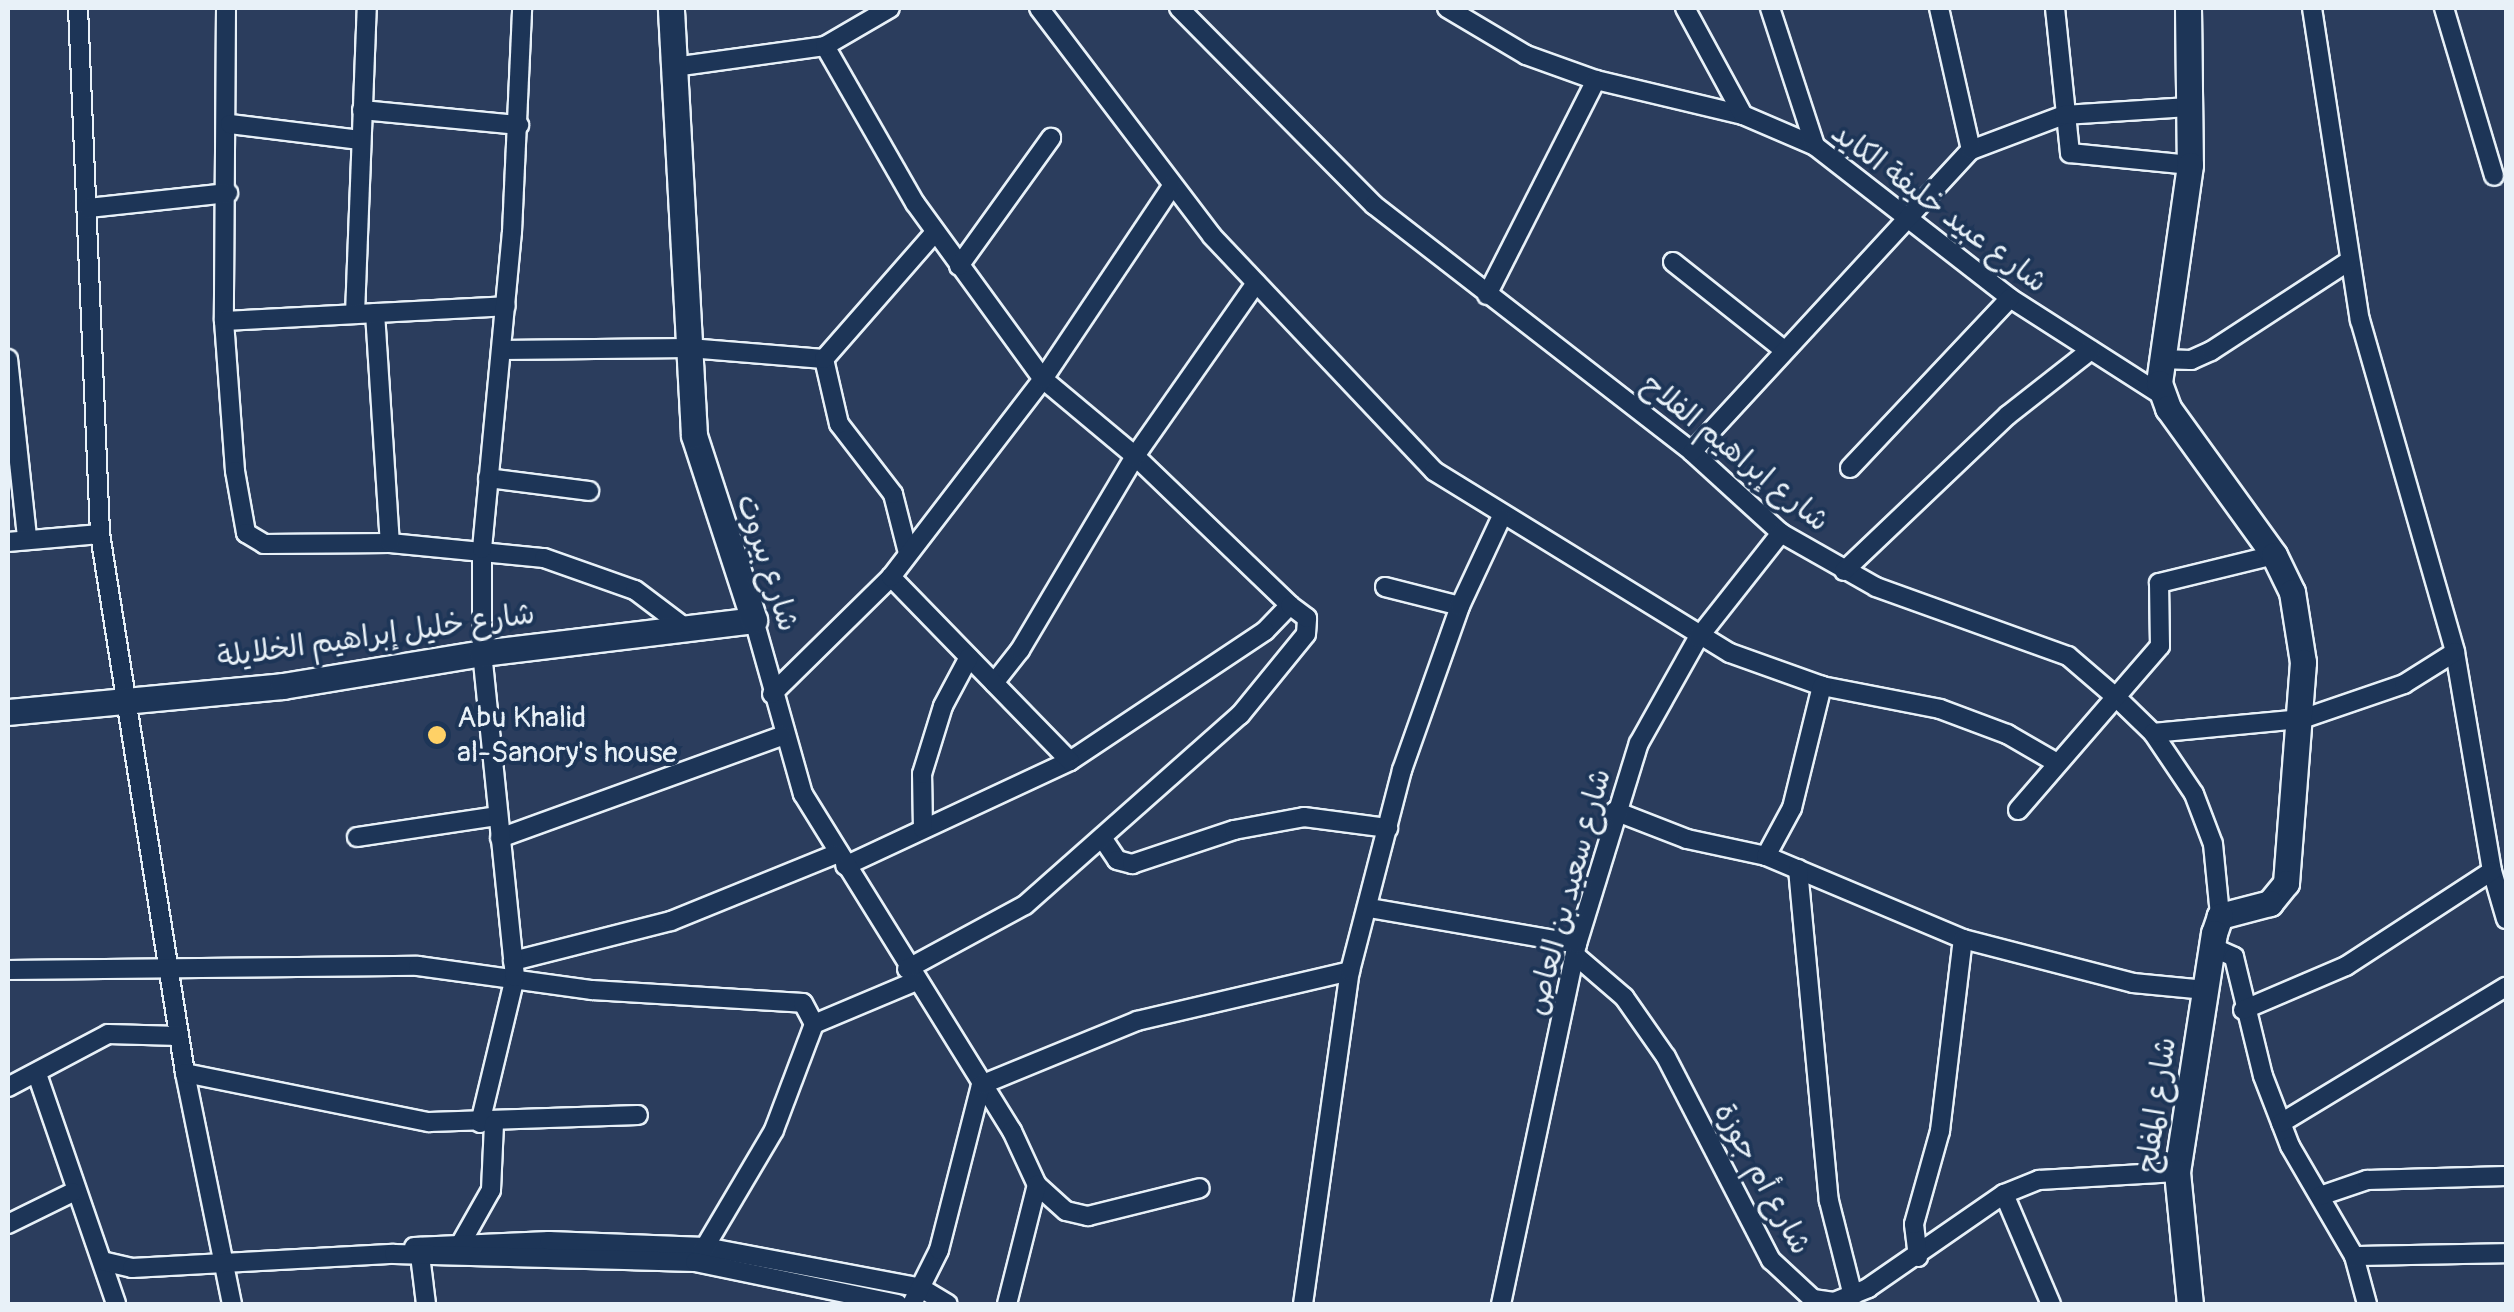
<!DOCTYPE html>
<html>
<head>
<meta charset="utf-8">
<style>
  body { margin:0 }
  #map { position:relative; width:2514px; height:1312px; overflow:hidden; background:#2b3d5d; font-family:Pangolin,"Playpen Sans Arabic",sans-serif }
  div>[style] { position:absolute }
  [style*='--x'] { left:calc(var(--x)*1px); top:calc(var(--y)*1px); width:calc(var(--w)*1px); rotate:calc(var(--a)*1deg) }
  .roads { filter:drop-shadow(2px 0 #e8f1f8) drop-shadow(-2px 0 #e8f1f8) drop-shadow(0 2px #e8f1f8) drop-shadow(0 -2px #e8f1f8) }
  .street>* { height:18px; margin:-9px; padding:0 9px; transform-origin:9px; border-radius:9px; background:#1d3557 }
  .secondary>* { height:25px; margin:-12.5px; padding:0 12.5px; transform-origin:12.5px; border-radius:12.5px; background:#1d3557 }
  .dots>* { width:28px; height:28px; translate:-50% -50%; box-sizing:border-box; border:5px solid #1d3557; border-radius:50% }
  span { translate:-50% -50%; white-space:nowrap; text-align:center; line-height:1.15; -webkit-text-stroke:8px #1d3557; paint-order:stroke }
  .street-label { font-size:30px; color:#e8f1f8 }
  .poi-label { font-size:30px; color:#e8f1f8 }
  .left { translate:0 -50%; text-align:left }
  .frame { position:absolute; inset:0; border:10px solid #e8f1f8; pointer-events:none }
</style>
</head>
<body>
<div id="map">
  <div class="roads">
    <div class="street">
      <i style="--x:78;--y:8;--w:526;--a:87.6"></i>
      <i style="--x:100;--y:534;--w:546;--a:81.04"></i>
      <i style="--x:185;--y:1073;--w:236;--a:78.5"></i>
      <i style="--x:226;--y:8;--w:313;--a:90.4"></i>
      <i style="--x:224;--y:321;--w:150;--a:85.8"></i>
      <i style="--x:235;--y:471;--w:63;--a:79.9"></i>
      <i style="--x:246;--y:533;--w:21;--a:31"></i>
      <i style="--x:264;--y:544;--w:126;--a:-0.5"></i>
      <i style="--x:390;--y:543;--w:155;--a:5.6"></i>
      <i style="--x:544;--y:558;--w:96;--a:19.4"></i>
      <i style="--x:635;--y:590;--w:61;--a:37.1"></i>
      <i style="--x:1039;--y:8;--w:286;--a:52.8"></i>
      <i style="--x:1212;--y:236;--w:323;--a:46.6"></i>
      <i style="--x:1434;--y:471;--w:347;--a:31.6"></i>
      <i style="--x:1730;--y:653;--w:98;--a:19.7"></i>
      <i style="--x:1822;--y:686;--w:120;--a:11"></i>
      <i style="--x:1940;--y:709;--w:72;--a:20.5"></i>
      <i style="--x:2007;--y:734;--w:58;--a:30.1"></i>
      <i style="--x:1179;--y:8;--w:277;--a:45.3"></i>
      <i style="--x:1374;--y:205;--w:403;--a:37.8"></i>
      <i style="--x:1692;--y:452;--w:120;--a:42.3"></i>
      <i style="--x:1781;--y:533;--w:109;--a:29.6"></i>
      <i style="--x:1876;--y:587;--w:204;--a:19.8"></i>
      <i style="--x:2068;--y:656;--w:66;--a:40.7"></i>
      <i style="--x:2118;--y:699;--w:49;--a:44.2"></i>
      <i style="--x:2153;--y:733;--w:73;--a:56.1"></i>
      <i style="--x:2194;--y:794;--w:53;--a:69.2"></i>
      <i style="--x:2213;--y:844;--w:72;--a:84.4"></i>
      <i style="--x:1447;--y:8;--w:92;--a:30.7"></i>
      <i style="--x:1526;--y:55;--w:74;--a:19.7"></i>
      <i style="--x:1596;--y:80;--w:151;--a:13.4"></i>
      <i style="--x:1743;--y:115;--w:78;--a:23.3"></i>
      <i style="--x:1815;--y:146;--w:247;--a:37.9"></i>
      <i style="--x:2010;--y:298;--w:182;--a:32.6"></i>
      <i style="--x:1685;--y:8;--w:122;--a:61.5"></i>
      <i style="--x:1770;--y:8;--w:145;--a:71.9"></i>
      <i style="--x:2055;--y:8;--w:146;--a:84.1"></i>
      <i style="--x:2070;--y:153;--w:121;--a:5.7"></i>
      <i style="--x:2312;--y:8;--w:316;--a:81.3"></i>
      <i style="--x:2360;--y:320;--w:345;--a:74"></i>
      <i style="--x:2455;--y:652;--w:222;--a:80.4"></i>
      <i style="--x:2492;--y:871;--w:50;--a:73.7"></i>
      <i style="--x:2444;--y:8;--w:175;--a:73.4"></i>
      <i style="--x:825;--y:46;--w:181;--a:60.2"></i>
      <i style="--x:915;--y:203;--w:218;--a:54"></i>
      <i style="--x:1043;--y:379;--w:120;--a:39.9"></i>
      <i style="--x:1135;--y:456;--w:215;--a:43.9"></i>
      <i style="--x:1290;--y:605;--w:36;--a:134"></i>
      <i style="--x:1265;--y:631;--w:234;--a:146.3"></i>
      <i style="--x:1070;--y:761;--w:248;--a:155"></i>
      <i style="--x:674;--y:67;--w:152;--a:-7.9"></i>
      <i style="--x:825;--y:46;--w:75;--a:-30.3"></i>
      <i style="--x:362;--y:110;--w:158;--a:5.5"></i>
      <i style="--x:230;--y:124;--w:131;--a:7"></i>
      <i style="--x:1971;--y:150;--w:99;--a:-20.6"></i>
      <i style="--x:2064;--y:115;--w:125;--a:-3.7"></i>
      <i style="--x:88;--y:208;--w:141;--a:-6.1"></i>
      <i style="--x:1673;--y:262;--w:142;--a:38.4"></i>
      <i style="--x:959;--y:266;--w:158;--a:-54.3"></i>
      <i style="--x:1487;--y:295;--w:241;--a:-63.1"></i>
      <i style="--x:375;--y:313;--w:230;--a:86.3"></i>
      <i style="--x:355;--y:314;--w:306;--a:-87.8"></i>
      <i style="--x:224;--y:321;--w:282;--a:-3"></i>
      <i style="--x:501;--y:350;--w:188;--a:-0.6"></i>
      <i style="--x:689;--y:348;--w:135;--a:4.7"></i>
      <i style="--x:8;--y:359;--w:179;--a:83.9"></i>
      <i style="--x:2160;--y:359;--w:31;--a:2"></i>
      <i style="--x:2191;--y:360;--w:22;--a:-24"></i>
      <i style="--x:2211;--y:351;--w:165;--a:-33.1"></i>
      <i style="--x:1692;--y:452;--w:411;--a:-47.3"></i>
      <i style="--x:1971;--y:150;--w:146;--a:-102.7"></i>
      <i style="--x:1850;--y:468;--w:233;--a:-46.7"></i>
      <i style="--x:488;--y:478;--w:102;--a:7.3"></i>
      <i style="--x:8;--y:542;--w:92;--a:-5"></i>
      <i style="--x:908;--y:553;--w:61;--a:-104.3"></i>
      <i style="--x:893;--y:494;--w:88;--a:-127.6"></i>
      <i style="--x:839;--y:424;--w:67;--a:-103"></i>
      <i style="--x:824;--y:359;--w:169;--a:-48.8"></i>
      <i style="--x:1844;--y:571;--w:226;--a:-43.6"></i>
      <i style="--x:2008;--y:415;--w:105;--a:-38.1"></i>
      <i style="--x:1385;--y:587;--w:77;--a:14.2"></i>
      <i style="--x:754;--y:620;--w:181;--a:74.3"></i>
      <i style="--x:803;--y:794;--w:397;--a:58.2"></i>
      <i style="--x:1012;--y:1131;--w:60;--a:65.2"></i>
      <i style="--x:1037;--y:1185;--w:39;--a:42"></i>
      <i style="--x:1066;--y:1211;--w:23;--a:13"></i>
      <i style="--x:1088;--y:1216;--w:115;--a:-14"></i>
      <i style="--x:994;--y:683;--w:42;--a:-51.8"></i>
      <i style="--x:1020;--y:650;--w:226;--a:-59.3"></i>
      <i style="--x:1135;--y:456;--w:211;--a:-55"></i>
      <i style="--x:772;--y:694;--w:167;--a:-44.5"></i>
      <i style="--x:2153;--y:733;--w:150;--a:-5.4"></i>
      <i style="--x:2302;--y:719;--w:108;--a:-18.9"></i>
      <i style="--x:2404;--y:684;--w:60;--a:-32.1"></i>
      <i style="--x:1070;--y:761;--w:257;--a:-134.2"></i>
      <i style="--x:891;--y:577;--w:250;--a:-52.5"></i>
      <i style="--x:1043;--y:379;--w:232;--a:-56.2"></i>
      <i style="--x:2018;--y:810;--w:217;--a:-49.1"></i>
      <i style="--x:2160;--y:646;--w:63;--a:-90.9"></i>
      <i style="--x:2159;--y:583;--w:118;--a:-13.7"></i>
      <i style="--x:1615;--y:811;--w:77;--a:21.3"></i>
      <i style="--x:1687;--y:839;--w:81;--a:12.1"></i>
      <i style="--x:1766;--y:856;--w:214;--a:22.8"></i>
      <i style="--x:1963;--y:939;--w:176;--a:14.5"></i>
      <i style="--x:2133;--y:983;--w:73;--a:5.5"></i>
      <i style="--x:923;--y:829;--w:55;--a:-91"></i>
      <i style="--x:922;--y:774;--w:71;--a:-72.8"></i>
      <i style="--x:943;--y:706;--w:55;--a:-62"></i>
      <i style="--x:357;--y:837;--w:142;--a:-8.5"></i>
      <i style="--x:500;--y:838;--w:300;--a:-19.9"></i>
      <i style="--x:1103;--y:839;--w:25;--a:56"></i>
      <i style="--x:1117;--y:860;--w:16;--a:15"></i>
      <i style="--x:1132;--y:864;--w:108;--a:-18.4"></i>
      <i style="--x:1234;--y:830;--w:71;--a:-10.5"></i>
      <i style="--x:1304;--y:817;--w:85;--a:7.5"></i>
      <i style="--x:1766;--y:856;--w:55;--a:-61.6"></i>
      <i style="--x:1792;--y:808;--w:126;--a:-76.2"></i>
      <i style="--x:1798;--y:869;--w:333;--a:84.7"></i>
      <i style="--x:1829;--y:1201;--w:98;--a:75.8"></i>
      <i style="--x:1369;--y:908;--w:211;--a:9.8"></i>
      <i style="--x:2212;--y:947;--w:24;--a:24"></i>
      <i style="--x:2234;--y:957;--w:122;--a:76.3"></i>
      <i style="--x:2263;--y:1076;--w:75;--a:68.9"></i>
      <i style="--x:2290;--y:1146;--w:127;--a:59.8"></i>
      <i style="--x:2354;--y:1256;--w:50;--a:74.8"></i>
      <i style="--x:1575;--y:955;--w:65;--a:40.6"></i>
      <i style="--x:1624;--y:997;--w:73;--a:55"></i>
      <i style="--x:1666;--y:1057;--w:229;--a:62.7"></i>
      <i style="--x:1771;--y:1260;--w:57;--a:42.9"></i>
      <i style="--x:1813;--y:1299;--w:21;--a:8"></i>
      <i style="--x:1834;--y:1302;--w:37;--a:-22"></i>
      <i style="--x:1868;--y:1288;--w:165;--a:-34.7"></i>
      <i style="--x:2004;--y:1194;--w:38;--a:-22"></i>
      <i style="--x:2039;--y:1180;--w:138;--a:-3.3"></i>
      <i style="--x:513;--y:961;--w:163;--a:-14.2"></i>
      <i style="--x:671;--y:921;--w:178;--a:-22.1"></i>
      <i style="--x:907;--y:969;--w:134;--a:-28.5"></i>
      <i style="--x:1025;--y:905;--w:287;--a:-41.5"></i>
      <i style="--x:1240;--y:715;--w:104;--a:-50.8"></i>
      <i style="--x:1306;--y:634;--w:16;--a:-86"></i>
      <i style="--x:1307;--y:618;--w:21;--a:-143"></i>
      <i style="--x:8;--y:970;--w:410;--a:-0.6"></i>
      <i style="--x:418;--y:966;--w:176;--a:7.9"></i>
      <i style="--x:592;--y:990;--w:211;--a:3.5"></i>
      <i style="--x:803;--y:1003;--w:24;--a:62"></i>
      <i style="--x:2243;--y:1010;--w:112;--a:-23.1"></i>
      <i style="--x:2346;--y:966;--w:174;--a:-33.1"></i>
      <i style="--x:185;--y:1073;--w:249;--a:11.4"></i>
      <i style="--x:429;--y:1122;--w:209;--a:-1.9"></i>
      <i style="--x:37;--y:1074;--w:243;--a:71"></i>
      <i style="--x:8;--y:1087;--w:113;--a:-27.9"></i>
      <i style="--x:108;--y:1034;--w:71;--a:1.6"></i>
      <i style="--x:480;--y:1123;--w:150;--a:-76.5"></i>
      <i style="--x:515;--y:977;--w:326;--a:-95.8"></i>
      <i style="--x:482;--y:653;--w:104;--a:-90"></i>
      <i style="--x:482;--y:549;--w:318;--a:-84.6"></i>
      <i style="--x:512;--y:232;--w:224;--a:-87.4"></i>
      <i style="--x:2281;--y:1123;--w:263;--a:-31.2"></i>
      <i style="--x:2004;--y:1194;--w:120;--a:66.9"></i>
      <i style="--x:2320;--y:1196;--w:50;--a:-18.8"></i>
      <i style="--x:2367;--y:1180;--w:139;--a:-1.6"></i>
      <i style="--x:8;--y:1224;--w:72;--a:-26.2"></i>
      <i style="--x:461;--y:1243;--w:61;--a:-60.5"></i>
      <i style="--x:491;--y:1190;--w:66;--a:-87.4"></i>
      <i style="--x:414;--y:1247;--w:135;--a:-2.5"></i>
      <i style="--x:549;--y:1241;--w:156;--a:2.2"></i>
      <i style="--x:705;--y:1247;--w:220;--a:10.7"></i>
      <i style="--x:921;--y:1288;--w:31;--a:31"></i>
      <i style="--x:419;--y:1247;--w:57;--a:83"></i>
      <i style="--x:2354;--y:1256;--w:152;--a:-1.1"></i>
      <i style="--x:699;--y:1257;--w:147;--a:-59.4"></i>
      <i style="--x:774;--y:1130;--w:113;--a:-69.3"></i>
      <i style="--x:814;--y:1024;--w:108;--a:-22.8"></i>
      <i style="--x:1918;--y:1257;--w:33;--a:-97"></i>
      <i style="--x:1914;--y:1224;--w:97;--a:-74.4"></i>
      <i style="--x:1940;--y:1131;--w:193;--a:-83.2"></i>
      <i style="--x:102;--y:1261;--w:31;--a:13"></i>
      <i style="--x:132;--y:1268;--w:262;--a:-3.1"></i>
      <i style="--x:394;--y:1254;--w:301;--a:1.5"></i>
      <i style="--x:695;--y:1262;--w:207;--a:11.7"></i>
      <i style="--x:912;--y:1304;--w:60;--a:-63.4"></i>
      <i style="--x:939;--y:1250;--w:170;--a:-75.7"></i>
      <i style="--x:981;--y:1085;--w:169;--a:-22.3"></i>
      <i style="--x:1137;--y:1021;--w:219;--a:-13.2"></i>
      <i style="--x:1007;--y:1304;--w:123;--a:-75.9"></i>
      <i style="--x:1303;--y:1304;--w:336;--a:-82"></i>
      <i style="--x:1350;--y:971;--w:208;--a:-75.5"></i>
      <i style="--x:1402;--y:770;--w:174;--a:-70.5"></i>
      <i style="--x:1460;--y:606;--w:97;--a:-65"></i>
      <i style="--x:1501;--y:1304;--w:368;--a:-78.1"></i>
      <i style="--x:1577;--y:944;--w:210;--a:-72.9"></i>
      <i style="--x:1639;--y:743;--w:120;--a:-60.7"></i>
      <i style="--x:1698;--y:638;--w:134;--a:-51.7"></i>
    </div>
    <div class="secondary">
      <i style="--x:2188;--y:8;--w:157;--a:89.3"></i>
      <i style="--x:2190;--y:165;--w:220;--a:98.1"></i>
      <i style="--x:2159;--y:383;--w:27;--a:70"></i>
      <i style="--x:2168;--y:408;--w:181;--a:54.2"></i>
      <i style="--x:2274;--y:555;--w:41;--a:64.1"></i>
      <i style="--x:2292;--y:592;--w:71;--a:81.1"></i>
      <i style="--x:2303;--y:662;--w:222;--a:94.4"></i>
      <i style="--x:2286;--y:883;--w:26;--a:129"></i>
      <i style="--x:2270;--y:903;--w:52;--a:165.4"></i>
      <i style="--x:2220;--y:916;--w:18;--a:109"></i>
      <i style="--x:2214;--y:933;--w:242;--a:98.8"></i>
      <i style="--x:2177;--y:1172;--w:133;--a:84.4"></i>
      <i style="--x:8;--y:712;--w:276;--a:-5.4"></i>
      <i style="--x:283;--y:686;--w:202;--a:-9.4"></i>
      <i style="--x:482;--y:653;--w:274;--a:-6.9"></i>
      <i style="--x:754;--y:620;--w:194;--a:-108"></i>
      <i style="--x:694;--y:435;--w:428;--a:-93.1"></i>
    </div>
  </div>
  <div class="dots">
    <i style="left:437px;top:735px;background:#ffd166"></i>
  </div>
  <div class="street-label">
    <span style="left:1939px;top:208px;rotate:37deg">شارع عبيد خليفة الكايد</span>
    <span style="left:1735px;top:453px;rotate:39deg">شارع إبراهيم الفلاح</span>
    <span style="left:767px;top:563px;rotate:72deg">شارع بيروت</span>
    <span style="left:376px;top:636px;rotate:-8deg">شارع خليل إبراهيم الخلايلة</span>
    <span style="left:1569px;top:892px;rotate:-75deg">شارع سعيد بن العاص</span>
    <span style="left:2157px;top:1105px;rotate:-82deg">شارع المفلح</span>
    <span style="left:1762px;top:1179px;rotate:61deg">شارع أم جوزة</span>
  </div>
  <div class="poi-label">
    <span class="left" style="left:457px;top:735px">Abu Khalid<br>al-Sanory's house</span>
  </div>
  <div class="frame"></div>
</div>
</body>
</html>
